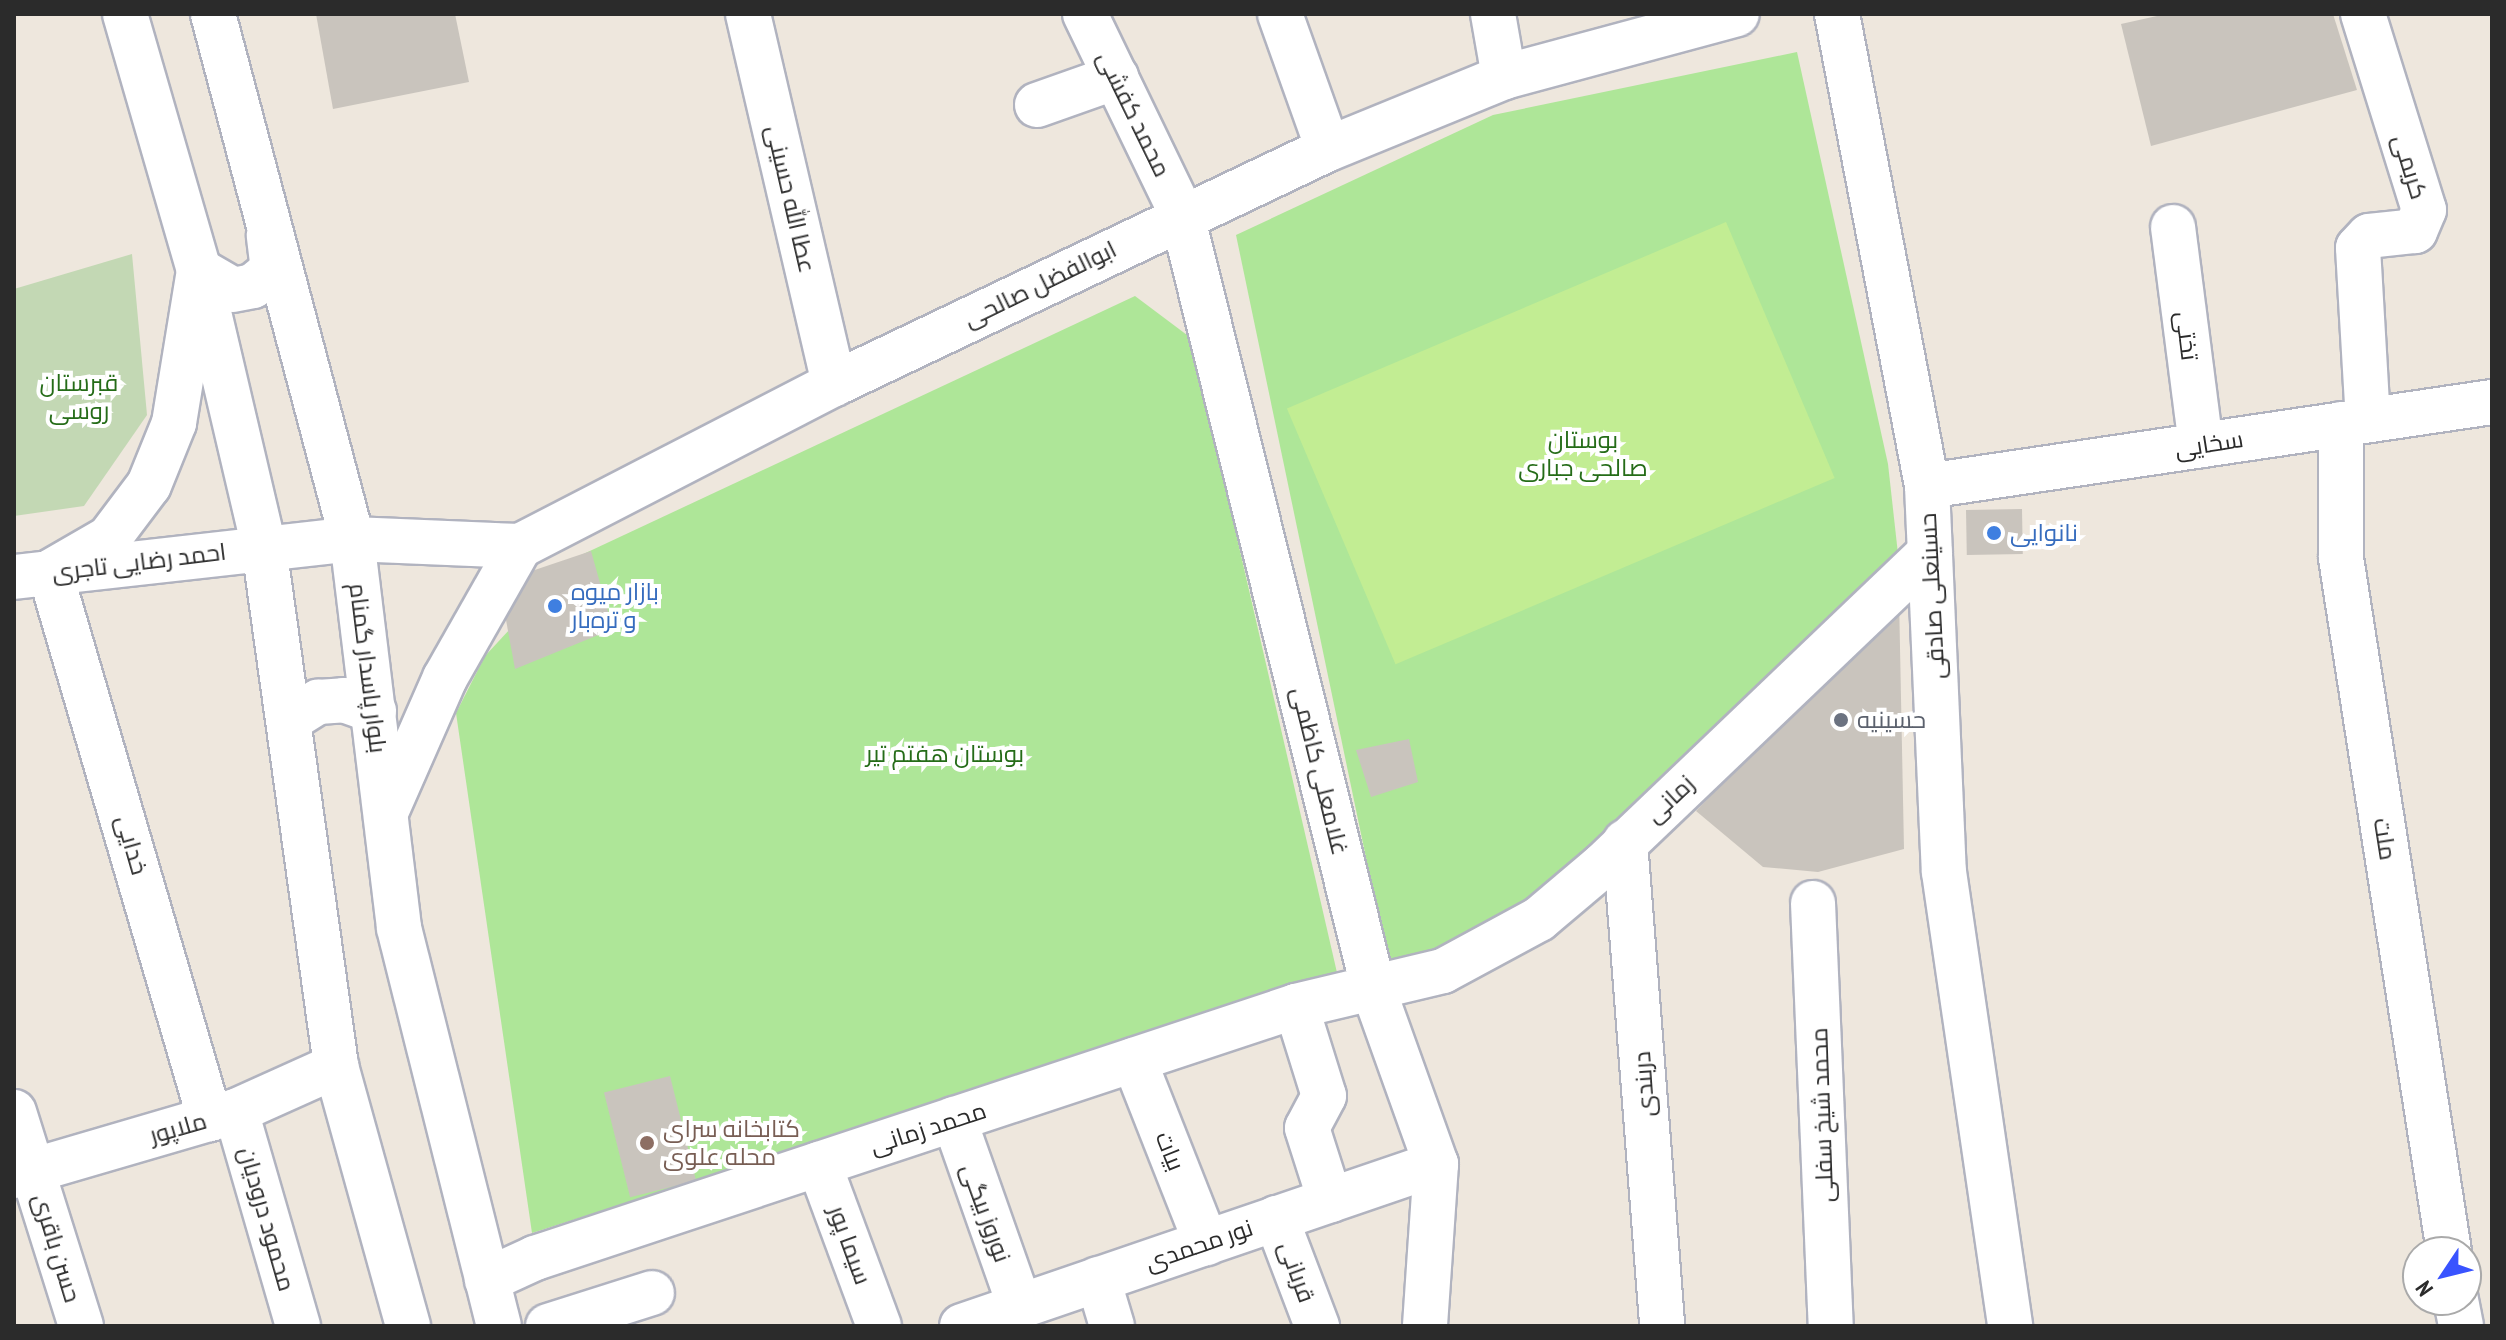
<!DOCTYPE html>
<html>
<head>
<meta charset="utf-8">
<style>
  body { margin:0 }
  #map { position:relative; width:2506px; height:1340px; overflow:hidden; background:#eee7dd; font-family:"PT Sans Narrow",Cairo,sans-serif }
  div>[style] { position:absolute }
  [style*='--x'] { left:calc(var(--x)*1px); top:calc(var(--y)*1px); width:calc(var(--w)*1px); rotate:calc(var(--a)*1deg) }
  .green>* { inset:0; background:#aee698 }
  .cemetery>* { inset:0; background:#c3d8b4 }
  .pitch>* { inset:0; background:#c2ed93; transform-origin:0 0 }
  .building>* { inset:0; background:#c9c4bd; transform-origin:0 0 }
  .roads { filter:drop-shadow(2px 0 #b1b3bf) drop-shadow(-2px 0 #b1b3bf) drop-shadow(0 2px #b1b3bf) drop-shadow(0 -2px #b1b3bf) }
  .minor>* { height:44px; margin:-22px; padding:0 22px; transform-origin:22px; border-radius:22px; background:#fff }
  .tertiary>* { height:44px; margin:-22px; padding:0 22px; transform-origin:22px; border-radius:22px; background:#fff }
  .secondary>* { height:44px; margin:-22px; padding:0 22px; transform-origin:22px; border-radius:22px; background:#fff }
  .dots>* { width:22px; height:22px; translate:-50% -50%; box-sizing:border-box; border:4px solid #fff; border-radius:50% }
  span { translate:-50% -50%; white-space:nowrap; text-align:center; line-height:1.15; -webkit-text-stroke:8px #fff; paint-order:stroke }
  .street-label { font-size:24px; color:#2b2b2b }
  .park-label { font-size:24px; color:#256c18 }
  .shop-label { font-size:24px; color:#366cbe }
  .left { translate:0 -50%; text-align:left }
  .worship-label { font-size:24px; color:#5b616d }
  .education-label { font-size:24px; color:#785e54 }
  .frame { position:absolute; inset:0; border:16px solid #2b2b2b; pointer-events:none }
  .north { position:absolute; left:2402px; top:1236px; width:80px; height:80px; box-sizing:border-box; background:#fff; border:2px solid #aaa; border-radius:50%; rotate:235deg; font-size:22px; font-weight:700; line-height:32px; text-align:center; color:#2b2b2b }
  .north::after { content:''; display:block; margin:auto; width:28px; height:36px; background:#3953ff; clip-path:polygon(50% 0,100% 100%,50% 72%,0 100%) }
</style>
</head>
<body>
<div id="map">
  <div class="green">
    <i style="clip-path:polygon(1797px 52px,1888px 464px,1900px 572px,1523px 912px,1389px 968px,1236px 235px,1493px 115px)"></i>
    <i style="clip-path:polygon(1135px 296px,1191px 338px,1338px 977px,532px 1233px,456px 713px,485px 656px,577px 557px)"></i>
  </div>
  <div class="cemetery">
    <i style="clip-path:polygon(132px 254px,147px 415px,84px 506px,14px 516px,14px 289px)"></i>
  </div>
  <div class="pitch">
    <i style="left:1726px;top:222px;width:278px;height:477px;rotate:67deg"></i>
  </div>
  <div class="building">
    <i style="clip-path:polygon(316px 14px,455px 14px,469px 82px,333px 109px)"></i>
    <i style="clip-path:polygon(2166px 14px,2333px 14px,2357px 90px,2151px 146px,2121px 24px)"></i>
    <i style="left:2022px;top:509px;width:45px;height:56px;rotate:89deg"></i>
    <i style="clip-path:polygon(591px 551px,613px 629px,515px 669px,499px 582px)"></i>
    <i style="clip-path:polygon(1899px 597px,1904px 849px,1818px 872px,1763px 867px,1696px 811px)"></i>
    <i style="clip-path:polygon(1409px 739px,1418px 782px,1371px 797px,1356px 750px)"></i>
    <i style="left:670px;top:1076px;width:108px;height:68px;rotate:76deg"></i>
  </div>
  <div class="roads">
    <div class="minor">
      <i style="--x:748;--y:14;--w:380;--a:76.9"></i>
      <i style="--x:1085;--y:14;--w:223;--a:64.2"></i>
      <i style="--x:1182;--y:215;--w:799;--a:76.1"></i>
      <i style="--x:1374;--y:991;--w:184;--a:70.3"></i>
      <i style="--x:1436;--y:1164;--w:162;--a:93.9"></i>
      <i style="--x:1280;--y:14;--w:143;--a:70.4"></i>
      <i style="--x:1493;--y:14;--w:64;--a:80.1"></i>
      <i style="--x:1837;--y:14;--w:481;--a:79.2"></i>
      <i style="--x:1927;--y:486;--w:386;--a:87.5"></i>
      <i style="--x:1944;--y:872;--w:459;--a:81.7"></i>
      <i style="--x:2363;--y:14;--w:205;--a:72.7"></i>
      <i style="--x:2424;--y:210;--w:23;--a:113"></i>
      <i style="--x:2415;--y:231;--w:46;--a:173.8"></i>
      <i style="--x:2369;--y:236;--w:16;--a:133"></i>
      <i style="--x:2358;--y:248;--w:172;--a:86.7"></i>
      <i style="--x:1037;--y:105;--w:84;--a:-19.5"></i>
      <i style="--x:2173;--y:227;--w:220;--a:82.7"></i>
      <i style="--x:2341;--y:424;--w:134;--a:90"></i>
      <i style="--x:2341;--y:558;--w:702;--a:81.15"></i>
      <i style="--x:1927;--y:486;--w:571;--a:-8.46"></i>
      <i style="--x:520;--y:546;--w:353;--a:-27.3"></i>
      <i style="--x:834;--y:384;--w:547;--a:-25.44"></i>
      <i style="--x:1328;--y:149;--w:190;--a:-22.2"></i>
      <i style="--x:1504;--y:77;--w:241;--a:-15.1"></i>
      <i style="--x:50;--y:572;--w:570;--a:73.7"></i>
      <i style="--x:1625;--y:842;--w:485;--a:85.6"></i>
      <i style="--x:1813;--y:903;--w:423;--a:87.6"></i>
      <i style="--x:1296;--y:1006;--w:94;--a:72.7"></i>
      <i style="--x:1324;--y:1096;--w:36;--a:118"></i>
      <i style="--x:1307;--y:1128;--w:76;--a:72.3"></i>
      <i style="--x:1134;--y:1060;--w:197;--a:68.5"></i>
      <i style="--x:236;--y:1111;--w:224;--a:73.9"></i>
      <i style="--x:14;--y:1112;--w:224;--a:72.6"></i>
      <i style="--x:954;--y:1119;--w:198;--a:70.6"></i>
      <i style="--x:819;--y:1164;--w:173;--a:69.7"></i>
      <i style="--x:14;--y:1176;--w:231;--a:-16.3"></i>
      <i style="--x:236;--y:1111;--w:110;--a:-24.2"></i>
      <i style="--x:1276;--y:1218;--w:116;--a:69.2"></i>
      <i style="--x:1098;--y:1279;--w:49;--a:73.4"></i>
      <i style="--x:487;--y:1280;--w:53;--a:-24.6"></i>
      <i style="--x:535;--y:1258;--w:802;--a:-18.32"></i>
      <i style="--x:1296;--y:1006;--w:151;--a:-13.4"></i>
      <i style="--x:1443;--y:971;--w:109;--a:-28.4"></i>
      <i style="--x:1539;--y:919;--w:84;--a:-40.2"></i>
      <i style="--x:1603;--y:865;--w:452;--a:-43.7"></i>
      <i style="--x:2456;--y:1300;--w:26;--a:79"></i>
      <i style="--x:548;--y:1326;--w:109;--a:-17.6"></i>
      <i style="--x:962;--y:1326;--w:501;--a:-18.87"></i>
    </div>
    <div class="tertiary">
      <i style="--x:14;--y:577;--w:340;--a:-6.4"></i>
      <i style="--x:352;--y:539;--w:168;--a:2.4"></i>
    </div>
    <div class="secondary">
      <i style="--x:125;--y:14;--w:266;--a:73.9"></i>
      <i style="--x:199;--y:270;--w:285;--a:76.8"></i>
      <i style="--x:264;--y:547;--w:524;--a:82.1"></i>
      <i style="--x:336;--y:1066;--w:270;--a:74.5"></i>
      <i style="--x:213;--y:14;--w:543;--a:75.17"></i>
      <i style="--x:352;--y:539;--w:392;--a:83.1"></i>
      <i style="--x:399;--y:928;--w:410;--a:75.9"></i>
      <i style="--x:50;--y:572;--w:68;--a:-30"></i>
      <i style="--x:109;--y:538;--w:66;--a:-53"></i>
      <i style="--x:149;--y:485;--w:67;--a:-68"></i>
      <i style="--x:174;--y:423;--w:155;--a:-80.7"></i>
      <i style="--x:199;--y:270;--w:39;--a:30"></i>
      <i style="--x:233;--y:290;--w:20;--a:-11"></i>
      <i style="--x:253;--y:286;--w:26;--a:-39"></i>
      <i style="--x:273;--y:270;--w:35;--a:-97"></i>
      <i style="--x:292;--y:718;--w:31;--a:-32"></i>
      <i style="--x:318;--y:702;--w:26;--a:-4"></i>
      <i style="--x:344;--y:700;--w:32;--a:20"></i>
      <i style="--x:387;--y:810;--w:144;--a:-66.3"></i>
      <i style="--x:445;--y:678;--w:152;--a:-60.4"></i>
    </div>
  </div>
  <div class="dots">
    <i style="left:1994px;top:533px;background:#3f7fe0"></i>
    <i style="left:555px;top:606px;background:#3f7fe0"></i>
    <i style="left:1841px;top:720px;background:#6b7280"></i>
    <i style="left:647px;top:1143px;background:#8d6e63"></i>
  </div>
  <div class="street-label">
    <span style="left:1134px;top:114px;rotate:64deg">محمد کفشی</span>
    <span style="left:2410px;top:167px;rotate:73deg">کریمی</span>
    <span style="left:791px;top:199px;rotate:77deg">عطا الله حسینی</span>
    <span style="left:1040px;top:284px;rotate:-26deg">ابوالفضل صالحی</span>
    <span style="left:2187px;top:336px;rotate:83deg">تختی</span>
    <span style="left:2209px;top:444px;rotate:-9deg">سخایی</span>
    <span style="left:139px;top:562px;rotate:-7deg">احمد رضایی تاجری</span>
    <span style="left:1932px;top:596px;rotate:-93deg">حسینعلی صادقی</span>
    <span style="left:368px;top:668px;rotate:83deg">بلوار پاسدار گمنام</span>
    <span style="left:1320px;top:771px;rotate:76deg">غلامعلی کاظمی</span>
    <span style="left:1670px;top:799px;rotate:-43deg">زمانی</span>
    <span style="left:2385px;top:839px;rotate:81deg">ملت</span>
    <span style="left:132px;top:845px;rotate:74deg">خدایی</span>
    <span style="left:1644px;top:1084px;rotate:-94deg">دربندی</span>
    <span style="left:1822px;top:1115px;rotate:-92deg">محمد شیخ سفلی</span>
    <span style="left:178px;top:1128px;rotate:-16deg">ملاپور</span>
    <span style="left:928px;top:1128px;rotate:-18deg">محمد زمانی</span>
    <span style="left:1170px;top:1151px;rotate:68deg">بیات</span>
    <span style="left:986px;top:1213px;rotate:70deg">نوروز بیگی</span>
    <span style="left:267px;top:1219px;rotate:74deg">محمود درودیان</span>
    <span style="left:850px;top:1245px;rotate:70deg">سیما پور</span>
    <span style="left:1199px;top:1245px;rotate:-19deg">نور محمدی</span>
    <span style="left:57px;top:1248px;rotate:73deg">حسن باقری</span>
    <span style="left:1297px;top:1272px;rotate:70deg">قربانی</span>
  </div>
  <div class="park-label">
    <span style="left:79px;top:397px">قبرستان<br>روسی</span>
    <span style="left:1583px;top:454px">بوستان<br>صالحی جباری</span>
    <span style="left:945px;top:754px">بوستان هفتم تیر</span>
  </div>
  <div class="shop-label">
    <span class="left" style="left:2010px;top:533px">نانوایی</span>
    <span class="left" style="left:571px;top:606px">بازار میوه<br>و تره‌بار</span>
  </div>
  <div class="worship-label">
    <span class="left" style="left:1857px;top:720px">حسینیه</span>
  </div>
  <div class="education-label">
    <span class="left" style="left:663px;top:1143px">کتابخانه سرای<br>محله علوی</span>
  </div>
  <div class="frame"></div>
  <div class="north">N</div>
</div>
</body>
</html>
